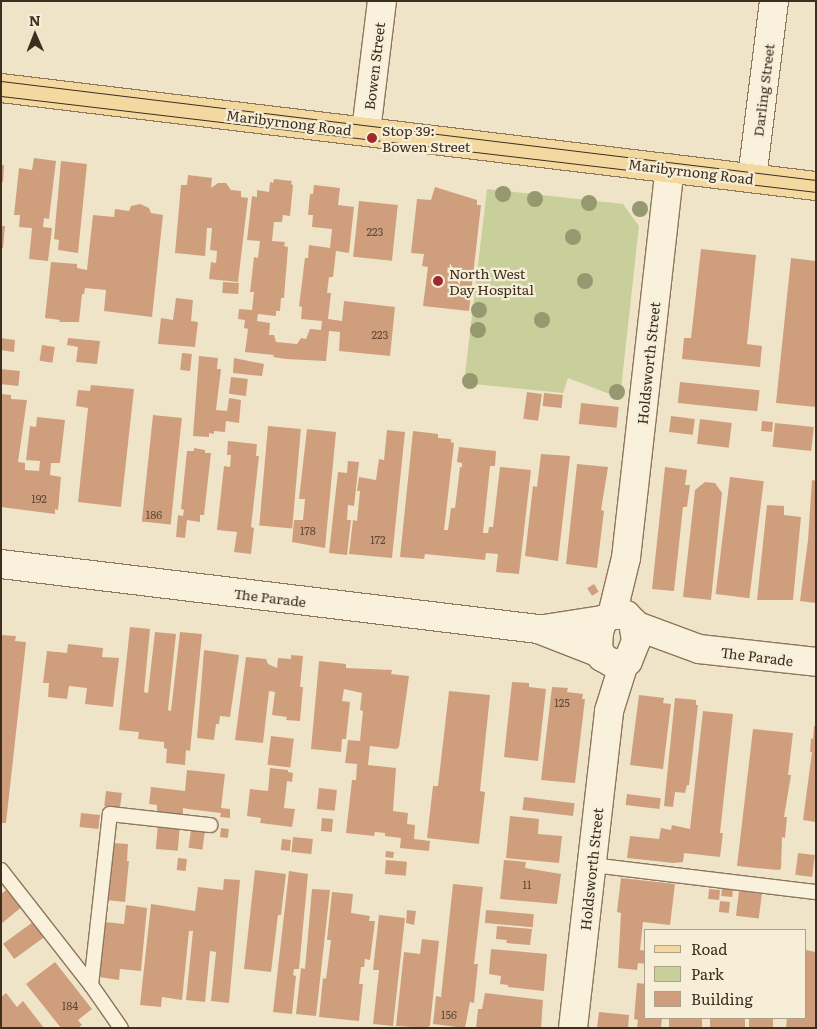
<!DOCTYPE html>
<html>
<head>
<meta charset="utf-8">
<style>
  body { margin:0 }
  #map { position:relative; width:817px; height:1029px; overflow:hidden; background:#f0e4c8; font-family:Literata,serif }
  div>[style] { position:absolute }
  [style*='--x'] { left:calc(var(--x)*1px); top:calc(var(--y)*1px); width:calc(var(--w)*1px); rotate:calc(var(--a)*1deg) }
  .green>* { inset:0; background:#c9cf9b }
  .building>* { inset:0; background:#cf9f7d; transform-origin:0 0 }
  .roads { filter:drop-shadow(1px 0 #8d765c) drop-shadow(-1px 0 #8d765c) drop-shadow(0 1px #8d765c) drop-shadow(0 -1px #8d765c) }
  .service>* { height:14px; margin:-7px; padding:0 7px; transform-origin:7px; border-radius:7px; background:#faf1dc }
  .minor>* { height:28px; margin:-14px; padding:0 14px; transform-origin:14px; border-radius:14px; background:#faf1dc }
  .primary>* { height:28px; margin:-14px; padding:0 14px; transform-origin:14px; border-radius:14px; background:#f3d9a0 }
  .tram>* { height:1px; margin:-0.5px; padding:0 0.5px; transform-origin:0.5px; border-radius:0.5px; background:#3d2e20 }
  .trees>* { width:16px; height:16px; margin:-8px; border-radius:50%; background:#96986f }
  .dots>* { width:14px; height:14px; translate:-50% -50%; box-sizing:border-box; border:2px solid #f7eed8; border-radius:50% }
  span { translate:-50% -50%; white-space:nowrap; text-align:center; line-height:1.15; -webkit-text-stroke:4.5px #f7eed8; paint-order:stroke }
  .number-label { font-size:11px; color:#624a37 }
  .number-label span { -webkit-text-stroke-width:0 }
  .street-label { font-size:14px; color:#3d2e20 }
  .poi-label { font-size:14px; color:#3d2e20 }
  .left { translate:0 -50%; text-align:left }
  .frame { position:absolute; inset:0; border:2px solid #3d2e20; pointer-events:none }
  .legend { position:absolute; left:644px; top:929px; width:162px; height:90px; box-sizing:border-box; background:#f7eed8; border:1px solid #ada18e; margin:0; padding:6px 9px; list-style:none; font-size:15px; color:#3d2e20 }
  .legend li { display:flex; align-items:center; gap:10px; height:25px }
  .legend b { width:25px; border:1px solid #ada18e }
  .north { position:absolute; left:10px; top:10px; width:50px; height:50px; -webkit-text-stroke:4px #f7eed8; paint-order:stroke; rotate:359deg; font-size:14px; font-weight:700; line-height:20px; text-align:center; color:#3d2e20 }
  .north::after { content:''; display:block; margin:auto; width:18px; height:22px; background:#3d2e20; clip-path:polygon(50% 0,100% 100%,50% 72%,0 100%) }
</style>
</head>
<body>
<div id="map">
  <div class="green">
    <i style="clip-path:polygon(487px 189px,623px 204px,639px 226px,620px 398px,568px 378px,563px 393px,464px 383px)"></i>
  </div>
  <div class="building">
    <i style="clip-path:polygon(34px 158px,56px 161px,49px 219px,44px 218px,43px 227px,52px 228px,48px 261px,29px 259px,32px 228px,19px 227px,20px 215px,14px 215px,19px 168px,32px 170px)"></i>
    <i style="clip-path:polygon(61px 161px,87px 164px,78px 253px,58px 250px,59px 240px,54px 239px)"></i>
    <i style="clip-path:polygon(1px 165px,4px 165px,3px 182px,1px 182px)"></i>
    <i style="clip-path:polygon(188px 175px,212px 178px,211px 188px,218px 183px,226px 183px,231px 190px,241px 191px,241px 197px,248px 198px,238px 282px,209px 279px,211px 262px,216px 263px,217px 251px,210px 250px,212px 228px,207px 228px,205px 256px,175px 253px,181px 185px,187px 185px)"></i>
    <i style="clip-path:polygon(274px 179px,292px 181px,291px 184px,293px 185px,290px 216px,283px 215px,282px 222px,274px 222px,272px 241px,285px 242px,284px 246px,288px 247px,284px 298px,281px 298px,280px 311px,276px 311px,276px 316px,258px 314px,257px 321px,270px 323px,269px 335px,274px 335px,276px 342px,297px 344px,301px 338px,306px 339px,310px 329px,321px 330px,322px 321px,301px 319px,302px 307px,299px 306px,305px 258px,308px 258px,309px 245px,330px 248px,332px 229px,312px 227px,313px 215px,308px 215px,310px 194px,313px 194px,314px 185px,340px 188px,338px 205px,354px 207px,349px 253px,336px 251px,333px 277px,329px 277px,327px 293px,331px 293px,328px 319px,342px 321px,344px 301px,395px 307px,390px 356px,339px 351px,340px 332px,329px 331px,326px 361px,286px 359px,273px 357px,274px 355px,245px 352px,248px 329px,244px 328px,245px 320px,238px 319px,239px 309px,252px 310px,254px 292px,250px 292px,252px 275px,254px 257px,258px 258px,260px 241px,247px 240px,252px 196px,257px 197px,257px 190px,269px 192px,270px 182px,273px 183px)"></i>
    <i style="clip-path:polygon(435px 187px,477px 200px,477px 205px,481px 205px,469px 311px,423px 306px,428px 267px,422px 266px,424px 254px,411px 253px,417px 199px,431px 200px)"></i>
    <i style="left:359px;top:201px;width:39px;height:56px;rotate:6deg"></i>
    <i style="clip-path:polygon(140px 204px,149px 208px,151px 213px,163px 215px,152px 317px,104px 311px,106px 290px,85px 288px,84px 294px,82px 294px,79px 322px,59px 322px,60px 320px,45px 318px,51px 262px,77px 264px,77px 268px,87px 270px,93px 215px,114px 217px,115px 209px,129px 211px,131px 206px)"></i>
    <i style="clip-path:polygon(1px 226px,5px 226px,3px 248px,1px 248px)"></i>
    <i style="clip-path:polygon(701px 249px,756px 255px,747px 344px,762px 346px,760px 367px,682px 359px,684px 338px,691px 338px)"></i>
    <i style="clip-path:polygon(791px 258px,816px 261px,816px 407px,776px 403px)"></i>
    <i style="left:223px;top:282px;width:16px;height:11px;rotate:4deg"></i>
    <i style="clip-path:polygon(176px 298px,193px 300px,191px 321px,198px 322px,195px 347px,158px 344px,161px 318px,173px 320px)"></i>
    <i style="clip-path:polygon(1px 338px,15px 340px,14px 352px,1px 350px)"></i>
    <i style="clip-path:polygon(68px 338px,100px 341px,97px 364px,76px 362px,78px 347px,67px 345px)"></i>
    <i style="left:42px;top:345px;width:13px;height:16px;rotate:9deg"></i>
    <i style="left:182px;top:353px;width:10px;height:17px;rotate:6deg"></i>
    <i style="clip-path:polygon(199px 356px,218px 358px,217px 369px,221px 369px,216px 410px,227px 411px,229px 398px,241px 400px,239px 423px,226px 421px,225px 432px,214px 431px,214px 434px,209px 433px,209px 437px,193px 436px)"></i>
    <i style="clip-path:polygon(234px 358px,264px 364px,262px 376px,233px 373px)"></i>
    <i style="left:1px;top:369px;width:19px;height:15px;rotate:6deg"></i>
    <i style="left:231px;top:377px;width:17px;height:17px;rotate:7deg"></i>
    <i style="left:680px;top:382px;width:80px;height:21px;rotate:6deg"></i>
    <i style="clip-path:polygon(91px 385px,134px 389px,121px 507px,78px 502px,88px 408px,76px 406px,78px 390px,90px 391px)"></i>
    <i style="left:527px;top:392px;width:15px;height:27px;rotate:8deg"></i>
    <i style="left:544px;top:393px;width:19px;height:13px;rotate:6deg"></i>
    <i style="clip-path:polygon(1px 394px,11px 395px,11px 399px,27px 400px,18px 462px,25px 463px,25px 470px,39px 471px,40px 461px,26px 460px,30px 426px,36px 427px,37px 417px,65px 420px,60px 463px,51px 463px,50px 475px,61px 477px,58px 510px,55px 509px,55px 514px,1px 507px)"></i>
    <i style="left:581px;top:403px;width:38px;height:21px;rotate:6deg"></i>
    <i style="left:153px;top:415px;width:29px;height:107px;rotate:6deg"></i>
    <i style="left:671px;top:416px;width:24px;height:16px;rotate:7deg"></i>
    <i style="left:700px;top:419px;width:32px;height:25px;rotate:7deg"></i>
    <i style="left:762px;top:421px;width:11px;height:10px;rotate:5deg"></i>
    <i style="left:775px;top:423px;width:39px;height:24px;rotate:6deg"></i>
    <i style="left:268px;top:426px;width:33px;height:100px;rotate:5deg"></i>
    <i style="clip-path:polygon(307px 429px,336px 432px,325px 548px,292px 542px,294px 520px,303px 520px,305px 499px,299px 499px)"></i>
    <i style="clip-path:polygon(387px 430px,405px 432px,392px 558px,349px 554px,353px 520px,357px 521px,360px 491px,357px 491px,359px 477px,376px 480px,379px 459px,384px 460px)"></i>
    <i style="clip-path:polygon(413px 431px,438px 434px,438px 438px,451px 439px,451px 442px,454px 443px,444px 530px,448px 530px,451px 508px,455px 508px,460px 467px,462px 467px,462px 463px,457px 462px,459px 447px,496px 451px,495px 466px,490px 466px,483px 533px,488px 533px,489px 527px,493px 527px,500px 467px,531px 470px,519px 574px,496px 572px,498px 554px,486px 553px,485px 560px,425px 554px,424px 559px,400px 557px)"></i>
    <i style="clip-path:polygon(228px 441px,257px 444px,256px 456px,259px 456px,251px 527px,254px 528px,251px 554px,234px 552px,237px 532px,217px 530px,224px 466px,230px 467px,231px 455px,227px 455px)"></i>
    <i style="clip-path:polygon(194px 448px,205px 450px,205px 453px,211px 453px,204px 515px,200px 515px,200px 522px,187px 520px,185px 538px,176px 537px,178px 515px,183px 516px,184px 510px,181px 509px,187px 451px,194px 451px)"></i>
    <i style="clip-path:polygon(541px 454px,570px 456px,558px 561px,525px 556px,533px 486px,537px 487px)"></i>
    <i style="clip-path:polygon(348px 461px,359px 462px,354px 506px,348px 505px,347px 520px,351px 520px,347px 555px,329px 553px,338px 472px,347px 473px)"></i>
    <i style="clip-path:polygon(577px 464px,608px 467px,601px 510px,604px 511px,597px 568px,566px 564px)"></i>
    <i style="clip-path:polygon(665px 467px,687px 470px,685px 485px,690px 485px,687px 507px,683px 507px,674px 591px,652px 589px)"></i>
    <i style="left:730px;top:477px;width:34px;height:118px;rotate:7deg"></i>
    <i style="clip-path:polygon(812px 480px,816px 481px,816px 603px,800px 601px,808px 540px)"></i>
    <i style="clip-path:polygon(705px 482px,715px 483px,722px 493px,711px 600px,683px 597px,695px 490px)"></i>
    <i style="clip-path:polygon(767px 505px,784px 506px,784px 515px,801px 517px,793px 600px,757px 600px)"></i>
    <i style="left:594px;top:584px;width:9px;height:8px;rotate:58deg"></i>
    <i style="clip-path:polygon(130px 627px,150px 629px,144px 692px,148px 693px,155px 632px,176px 634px,168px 710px,171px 711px,180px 632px,202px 634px,190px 751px,186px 750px,185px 765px,166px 763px,167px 749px,164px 748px,164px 742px,138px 739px,139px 732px,119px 730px)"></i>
    <i style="clip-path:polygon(1px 635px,16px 636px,15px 641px,26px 642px,6px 823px,1px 823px)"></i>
    <i style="clip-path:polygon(68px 644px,103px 648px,102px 657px,119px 658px,113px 707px,85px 704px,87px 688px,69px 686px,67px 699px,48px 697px,49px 683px,43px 683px,47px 651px,67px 653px)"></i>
    <i style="clip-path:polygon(204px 650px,239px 655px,230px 717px,220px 716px,219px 724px,216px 724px,214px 740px,197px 738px)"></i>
    <i style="clip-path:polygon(291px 655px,303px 656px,300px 687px,303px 687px,300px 721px,286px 720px,287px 717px,272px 715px,275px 692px,269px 691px,263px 743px,235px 740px,246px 657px,266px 659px,268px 664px,277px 668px,278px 658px,291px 659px)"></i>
    <i style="clip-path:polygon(319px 661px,346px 664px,346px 668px,392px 670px,391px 674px,409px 676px,399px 747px,396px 749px,370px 746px,368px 765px,396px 768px,393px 811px,408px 813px,407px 824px,415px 825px,414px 839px,430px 841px,429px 851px,400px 848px,401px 838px,385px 836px,385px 833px,375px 832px,374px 836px,346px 833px,352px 780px,356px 780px,357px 764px,345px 763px,348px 740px,360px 741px,363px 711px,360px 710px,362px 693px,344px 689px,342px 701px,350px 702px,346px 739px,342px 739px,341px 752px,311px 749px)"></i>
    <i style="clip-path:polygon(512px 682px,529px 683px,529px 687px,546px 689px,538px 761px,504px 757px)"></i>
    <i style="clip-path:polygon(552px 687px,568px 688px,567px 692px,583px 694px,582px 699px,585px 699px,575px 783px,541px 780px)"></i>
    <i style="clip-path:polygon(449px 691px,490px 695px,480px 791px,485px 792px,479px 844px,427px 838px,433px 786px,438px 786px)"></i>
    <i style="clip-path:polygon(639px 695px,664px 698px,663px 703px,671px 704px,663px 769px,630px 765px)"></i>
    <i style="clip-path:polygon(675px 698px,696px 700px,696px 705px,698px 705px,689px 785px,687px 785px,685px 793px,675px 792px,673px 807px,664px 806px)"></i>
    <i style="clip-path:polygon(703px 711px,733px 714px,720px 833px,723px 833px,720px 857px,684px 853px,683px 862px,674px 863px,627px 858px,630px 836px,659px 839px,661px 828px,671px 830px,672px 825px,690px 829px)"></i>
    <i style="clip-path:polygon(814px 726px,816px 726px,816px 822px,803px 820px,812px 752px,810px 752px,811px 738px,813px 739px)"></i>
    <i style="clip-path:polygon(753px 729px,793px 733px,788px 775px,791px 775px,784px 817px,787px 817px,785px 838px,782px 837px,781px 869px,778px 870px,737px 866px)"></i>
    <i style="left:271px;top:736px;width:23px;height:29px;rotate:7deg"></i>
    <i style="clip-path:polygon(270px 768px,288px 770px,288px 772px,293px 773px,292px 782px,287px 781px,284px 808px,295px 809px,292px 827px,260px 823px,261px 818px,247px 816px,250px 789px,268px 791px)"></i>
    <i style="clip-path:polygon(187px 770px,225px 774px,221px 808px,230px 809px,230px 818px,220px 817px,221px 813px,188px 809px,183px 808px,183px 815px,157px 812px,157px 805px,149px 804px,151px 787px,185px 791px)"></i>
    <i style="left:319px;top:788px;width:18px;height:21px;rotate:6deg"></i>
    <i style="left:106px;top:791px;width:16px;height:15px;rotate:7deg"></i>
    <i style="left:627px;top:794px;width:34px;height:11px;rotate:7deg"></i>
    <i style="left:524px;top:797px;width:51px;height:13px;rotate:7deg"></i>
    <i style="left:81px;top:813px;width:19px;height:14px;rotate:6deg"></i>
    <i style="clip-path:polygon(510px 816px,539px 819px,538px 834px,562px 836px,559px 863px,506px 858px)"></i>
    <i style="left:322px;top:818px;width:11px;height:13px;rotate:5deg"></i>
    <i style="left:158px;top:824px;width:22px;height:25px;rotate:5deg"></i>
    <i style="left:221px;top:828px;width:8px;height:9px;rotate:7deg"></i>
    <i style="left:191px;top:830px;width:14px;height:18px;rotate:8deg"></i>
    <i style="left:293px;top:837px;width:20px;height:15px;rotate:6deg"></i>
    <i style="left:282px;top:839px;width:9px;height:11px;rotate:6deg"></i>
    <i style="clip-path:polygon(113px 843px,128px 844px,127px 861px,129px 861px,125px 902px,107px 900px)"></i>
    <i style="left:386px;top:851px;width:8px;height:6px;rotate:7deg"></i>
    <i style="left:798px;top:853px;width:17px;height:22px;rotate:7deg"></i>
    <i style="left:178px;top:858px;width:9px;height:12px;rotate:6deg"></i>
    <i style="left:386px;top:860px;width:21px;height:14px;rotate:5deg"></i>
    <i style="clip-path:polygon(504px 860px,526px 862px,525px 868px,561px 874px,557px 904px,500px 899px)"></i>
    <i style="clip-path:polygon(255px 870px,286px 874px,281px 915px,278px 915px,271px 972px,244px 969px)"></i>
    <i style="clip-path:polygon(289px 871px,308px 874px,299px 969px,294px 969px,293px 975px,296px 976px,292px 1014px,273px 1012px)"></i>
    <i style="clip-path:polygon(621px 878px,675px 884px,670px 925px,643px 922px,640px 950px,646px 951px,646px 964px,638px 963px,637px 970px,618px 968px,621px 913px,617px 912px)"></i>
    <i style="clip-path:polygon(224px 879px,240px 880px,229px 1003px,211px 1001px,216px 952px,210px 951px,205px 1002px,186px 1000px,193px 931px,189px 931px,182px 1000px,162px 997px,161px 1007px,140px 1005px,151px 904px,195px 911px,198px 887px,223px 890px)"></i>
    <i style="clip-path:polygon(453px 884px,483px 887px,474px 964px,478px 964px,474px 1003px,470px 1002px,465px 1028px,433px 1024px,436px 996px,441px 997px)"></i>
    <i style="clip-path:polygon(9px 888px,23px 906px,1px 924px,1px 894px)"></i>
    <i style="left:722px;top:888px;width:11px;height:8px;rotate:5deg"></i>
    <i style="clip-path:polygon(312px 889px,330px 890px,316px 1016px,296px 1014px,301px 968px,305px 969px)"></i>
    <i style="left:709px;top:889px;width:11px;height:10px;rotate:5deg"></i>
    <i style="left:739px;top:891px;width:23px;height:25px;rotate:7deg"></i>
    <i style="clip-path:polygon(332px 892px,353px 894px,351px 913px,370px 916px,369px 921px,375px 921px,370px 960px,365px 959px,364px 967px,361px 967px,359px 984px,363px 984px,359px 1021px,319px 1017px,323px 978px,326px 979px,331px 940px,327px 940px)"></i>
    <i style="left:720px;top:901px;width:10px;height:11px;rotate:6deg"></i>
    <i style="clip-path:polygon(126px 905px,147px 908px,141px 971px,120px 969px,119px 980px,99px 977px,105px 922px,124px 924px)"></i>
    <i style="clip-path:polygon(407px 910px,416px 911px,414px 925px,406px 923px)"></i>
    <i style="left:486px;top:910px;width:48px;height:13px;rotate:5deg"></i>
    <i style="clip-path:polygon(379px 915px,405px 918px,393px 1026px,373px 1024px,379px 970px,373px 970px)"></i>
    <i style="left:33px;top:922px;width:19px;height:37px;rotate:54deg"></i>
    <i style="clip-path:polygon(497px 926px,532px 929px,530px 945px,506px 943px,507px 940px,496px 939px)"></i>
    <i style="clip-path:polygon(422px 939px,439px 941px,430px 1025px,428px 1028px,396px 1026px,404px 952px,420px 954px)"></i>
    <i style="clip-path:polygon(491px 949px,547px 954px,544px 991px,508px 987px,508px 985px,500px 984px,501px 976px,489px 974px)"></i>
    <i style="clip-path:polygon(806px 950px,816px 952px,816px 1028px,786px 1028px,787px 1018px,806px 1018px)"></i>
    <i style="clip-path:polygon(55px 962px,92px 1009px,78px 1020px,82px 1025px,78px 1028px,61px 1028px,26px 984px)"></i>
    <i style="clip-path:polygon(637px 983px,646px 984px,646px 1018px,662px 1018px,661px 1028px,637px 1028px,638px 1020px,634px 1019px)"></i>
    <i style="clip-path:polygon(6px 993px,17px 1007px,23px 1001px,44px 1028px,1px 1028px,1px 997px)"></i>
    <i style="clip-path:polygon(485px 993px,543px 1000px,541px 1028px,476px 1028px,478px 1009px,482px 1009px)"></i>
    <i style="clip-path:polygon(599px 1012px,629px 1015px,628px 1028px,597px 1028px)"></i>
    <i style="left:669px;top:1018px;width:33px;height:10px"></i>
    <i style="left:710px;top:1018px;width:35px;height:10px"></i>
    <i style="left:749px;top:1018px;width:24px;height:10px"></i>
  </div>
  <div class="roads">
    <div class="service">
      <i style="--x:592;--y:865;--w:226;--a:6.9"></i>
      <i style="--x:1;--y:870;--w:146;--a:52"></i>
      <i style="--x:91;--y:985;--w:52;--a:55.1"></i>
      <i style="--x:91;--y:985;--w:172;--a:-83.7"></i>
      <i style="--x:110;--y:814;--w:101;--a:6.3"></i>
    </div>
    <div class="minor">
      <i style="--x:366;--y:131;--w:131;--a:-83"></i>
      <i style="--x:752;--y:178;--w:178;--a:-82.9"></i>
      <i style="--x:1;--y:564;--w:541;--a:6.9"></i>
      <i style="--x:538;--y:629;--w:66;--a:21.2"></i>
      <i style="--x:612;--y:615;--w:59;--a:-76.2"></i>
      <i style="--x:626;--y:558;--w:392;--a:-83.6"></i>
      <i style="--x:634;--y:625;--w:69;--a:20.3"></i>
      <i style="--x:699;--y:649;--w:118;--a:6.3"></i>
      <i style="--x:544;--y:629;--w:60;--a:-8.7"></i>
      <i style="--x:603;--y:620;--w:10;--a:-29"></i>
      <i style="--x:612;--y:615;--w:14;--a:0"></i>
      <i style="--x:626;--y:615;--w:10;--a:45"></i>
      <i style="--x:633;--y:622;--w:19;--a:81"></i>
      <i style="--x:636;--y:641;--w:22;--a:112"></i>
      <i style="--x:628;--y:661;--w:14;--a:168"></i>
      <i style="--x:614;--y:664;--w:14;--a:-150"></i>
      <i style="--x:602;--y:657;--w:11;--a:-112"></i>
      <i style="--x:598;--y:647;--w:15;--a:-86"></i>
      <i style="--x:599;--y:632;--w:13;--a:-72"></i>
      <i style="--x:573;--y:1028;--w:319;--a:-83.5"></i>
      <i style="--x:609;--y:711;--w:50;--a:-72.6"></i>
    </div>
    <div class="primary">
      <i style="--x:1;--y:88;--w:821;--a:6.86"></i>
    </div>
  </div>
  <div class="tram">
    <i style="--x:1;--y:81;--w:821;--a:6.93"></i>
    <i style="--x:1;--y:96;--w:821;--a:6.72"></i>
  </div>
  <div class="trees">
    <i style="left:503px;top:194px"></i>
    <i style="left:535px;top:199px"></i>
    <i style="left:589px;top:203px"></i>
    <i style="left:640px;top:209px"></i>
    <i style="left:573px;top:237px"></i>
    <i style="left:585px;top:281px"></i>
    <i style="left:479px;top:310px"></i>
    <i style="left:542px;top:320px"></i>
    <i style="left:478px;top:330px"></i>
    <i style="left:470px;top:381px"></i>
    <i style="left:617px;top:392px"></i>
  </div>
  <div class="dots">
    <i style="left:372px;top:138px;background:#9e2a2b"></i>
    <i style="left:438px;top:281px;background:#9e2a2b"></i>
  </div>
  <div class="number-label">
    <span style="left:375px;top:231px">223</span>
    <span style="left:380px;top:334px">223</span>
    <span style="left:39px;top:498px">192</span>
    <span style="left:154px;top:514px">186</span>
    <span style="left:308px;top:530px">178</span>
    <span style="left:378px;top:539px">172</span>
    <span style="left:562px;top:702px">125</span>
    <span style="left:527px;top:884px">11</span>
    <span style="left:70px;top:1005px">184</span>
    <span style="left:449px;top:1014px">156</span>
  </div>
  <div class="street-label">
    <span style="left:374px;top:66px;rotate:-83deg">Bowen Street</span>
    <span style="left:763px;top:90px;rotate:-83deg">Darling Street</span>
    <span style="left:289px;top:122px;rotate:7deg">Maribyrnong Road</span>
    <span style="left:691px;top:171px;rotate:7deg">Maribyrnong Road</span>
    <span style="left:648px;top:363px;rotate:-84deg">Holdsworth Street</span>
    <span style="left:270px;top:597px;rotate:7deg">The Parade</span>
    <span style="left:757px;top:656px;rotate:7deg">The Parade</span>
    <span style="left:591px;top:869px;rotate:-84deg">Holdsworth Street</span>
  </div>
  <div class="poi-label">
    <span class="left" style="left:382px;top:138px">Stop 39:<br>Bowen Street</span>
    <span class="left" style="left:449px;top:281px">North West<br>Day Hospital</span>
  </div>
  <div class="frame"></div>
  <ul class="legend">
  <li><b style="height:6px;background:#f3d9a0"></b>Road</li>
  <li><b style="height:14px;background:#c9cf9b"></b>Park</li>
  <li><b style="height:14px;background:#cf9f7d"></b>Building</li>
  </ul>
  <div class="north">N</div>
</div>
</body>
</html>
